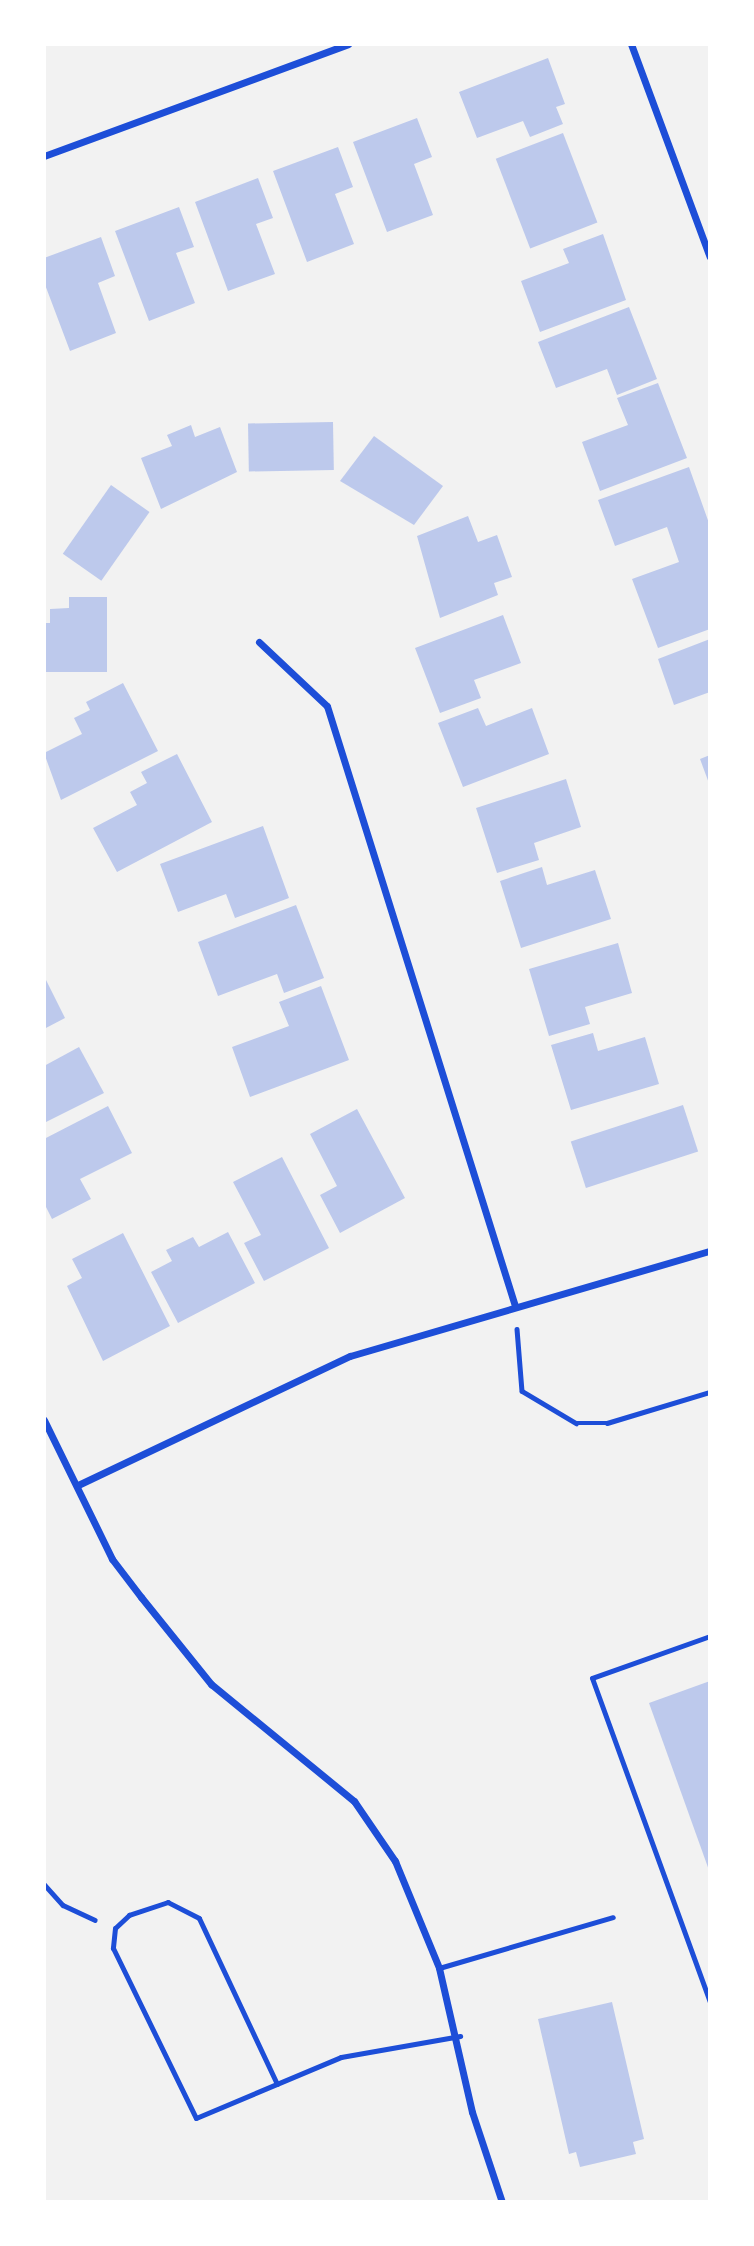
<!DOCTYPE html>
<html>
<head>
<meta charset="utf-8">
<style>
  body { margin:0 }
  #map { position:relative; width:754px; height:2246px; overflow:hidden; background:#f2f2f2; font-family:"Sofia Sans Condensed",sans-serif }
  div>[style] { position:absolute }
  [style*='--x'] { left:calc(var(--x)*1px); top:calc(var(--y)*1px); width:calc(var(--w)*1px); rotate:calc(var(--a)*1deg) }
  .building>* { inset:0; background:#bdc9ec; transform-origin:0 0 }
  .path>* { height:4.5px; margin:-2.25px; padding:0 2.25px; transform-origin:2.25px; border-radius:2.25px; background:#1d4ed8 }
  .service>* { height:5px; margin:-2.5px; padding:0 2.5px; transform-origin:2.5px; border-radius:2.5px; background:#1d4ed8 }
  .minor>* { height:7px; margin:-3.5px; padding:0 3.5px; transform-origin:3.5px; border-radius:3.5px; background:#1d4ed8 }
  span { translate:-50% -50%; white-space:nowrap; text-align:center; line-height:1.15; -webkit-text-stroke:5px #fff; paint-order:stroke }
  .frame { position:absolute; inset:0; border:46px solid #fff; pointer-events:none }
</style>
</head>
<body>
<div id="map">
  <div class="building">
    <i style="clip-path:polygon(548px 58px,565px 104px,556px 107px,563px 124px,530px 137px,523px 121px,477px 138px,459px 92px)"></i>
    <i style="clip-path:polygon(417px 118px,432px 157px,414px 164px,433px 215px,387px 232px,353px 142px)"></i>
    <i style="left:563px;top:133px;width:96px;height:72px;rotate:69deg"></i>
    <i style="clip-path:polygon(338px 147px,353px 187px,335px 194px,354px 244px,307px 262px,273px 171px)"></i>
    <i style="clip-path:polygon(258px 178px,273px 218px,256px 224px,275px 274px,228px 291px,195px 202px)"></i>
    <i style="clip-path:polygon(179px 207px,194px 247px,176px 253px,195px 303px,149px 321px,115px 231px)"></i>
    <i style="clip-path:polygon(603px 234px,626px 300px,540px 332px,521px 281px,569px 263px,563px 249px)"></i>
    <i style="clip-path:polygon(101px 237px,115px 276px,98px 283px,116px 333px,70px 351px,44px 282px,44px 258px)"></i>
    <i style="clip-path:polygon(629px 307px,657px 379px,617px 395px,607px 369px,556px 388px,538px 342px)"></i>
    <i style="clip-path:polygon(658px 383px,687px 458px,600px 491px,582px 442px,628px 425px,617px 398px)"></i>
    <i style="left:333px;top:422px;width:48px;height:85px;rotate:89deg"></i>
    <i style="clip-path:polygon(191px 425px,195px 437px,220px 427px,237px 472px,161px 509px,141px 458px,172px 446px,167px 435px)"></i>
    <i style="clip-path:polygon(374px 436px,443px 486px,414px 525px,340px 481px)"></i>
    <i style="clip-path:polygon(689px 467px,710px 526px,710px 629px,658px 648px,632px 579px,679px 562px,667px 527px,615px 546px,598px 500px)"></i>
    <i style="left:111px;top:485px;width:47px;height:84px;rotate:35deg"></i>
    <i style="clip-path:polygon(468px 516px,478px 542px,497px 535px,512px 577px,494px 583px,498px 595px,440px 618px,417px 536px)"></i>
    <i style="clip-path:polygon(69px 597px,107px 597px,107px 672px,44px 672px,44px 623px,50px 623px,50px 609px,69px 608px)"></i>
    <i style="clip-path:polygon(503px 615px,521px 663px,474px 680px,481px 698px,440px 713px,415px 648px)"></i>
    <i style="clip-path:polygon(710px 639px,710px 692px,674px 705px,658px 659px)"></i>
    <i style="clip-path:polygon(123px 683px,158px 751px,61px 800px,44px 753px,82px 734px,74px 718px,90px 710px,86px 702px)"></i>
    <i style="clip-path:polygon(478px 708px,486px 726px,532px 708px,549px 754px,463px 787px,438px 723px)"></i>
    <i style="clip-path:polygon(177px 754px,212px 822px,117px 872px,93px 828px,137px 805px,130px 792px,147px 783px,141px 772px)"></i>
    <i style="clip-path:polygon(710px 755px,710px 786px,700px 759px)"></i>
    <i style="clip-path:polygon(566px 779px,581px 827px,534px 843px,539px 860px,497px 873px,476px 808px)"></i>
    <i style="clip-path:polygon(263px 826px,289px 898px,235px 918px,226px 894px,178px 912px,160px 864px)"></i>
    <i style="clip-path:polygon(542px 867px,547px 885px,595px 870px,611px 919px,521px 948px,500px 881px)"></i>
    <i style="clip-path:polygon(296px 905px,324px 978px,284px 993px,277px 974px,218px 996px,198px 942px)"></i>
    <i style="clip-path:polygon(618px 943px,632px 993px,585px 1007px,590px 1024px,549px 1036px,529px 969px)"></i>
    <i style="clip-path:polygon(44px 976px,65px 1018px,44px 1029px)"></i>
    <i style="clip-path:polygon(321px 986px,349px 1060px,250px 1097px,232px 1047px,289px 1026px,279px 1002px)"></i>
    <i style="clip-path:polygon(593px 1033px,598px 1051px,645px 1037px,659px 1084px,571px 1110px,551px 1045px)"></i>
    <i style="clip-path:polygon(79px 1047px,104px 1093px,44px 1123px,44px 1066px)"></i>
    <i style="left:683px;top:1105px;width:49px;height:118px;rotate:72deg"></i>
    <i style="clip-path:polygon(108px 1106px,132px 1153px,80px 1179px,91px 1199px,52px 1219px,44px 1203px,44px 1139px)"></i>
    <i style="clip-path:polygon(357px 1109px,405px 1198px,340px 1233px,320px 1195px,337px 1186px,310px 1134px)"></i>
    <i style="clip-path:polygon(282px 1157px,329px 1248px,264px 1281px,244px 1243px,261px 1235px,233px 1182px)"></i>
    <i style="clip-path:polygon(228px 1232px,255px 1283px,178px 1323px,151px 1272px,172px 1261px,166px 1250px,193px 1237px,199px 1247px)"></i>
    <i style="clip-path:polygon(123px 1233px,170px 1326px,103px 1361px,67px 1286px,82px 1278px,72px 1259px)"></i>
    <i style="clip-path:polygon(710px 1681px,710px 1873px,649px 1703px)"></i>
    <i style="clip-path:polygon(612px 2002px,644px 2139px,633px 2142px,636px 2154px,580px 2167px,576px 2152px,569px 2154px,538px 2019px)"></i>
  </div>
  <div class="path">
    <i style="--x:517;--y:1329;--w:62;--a:85.4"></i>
    <i style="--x:522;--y:1391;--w:63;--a:30.7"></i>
    <i style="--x:576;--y:1423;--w:31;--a:0"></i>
    <i style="--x:607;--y:1423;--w:108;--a:-16.8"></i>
    <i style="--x:44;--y:1884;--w:28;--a:48"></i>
    <i style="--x:63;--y:1905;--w:35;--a:25"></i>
  </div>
  <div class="service">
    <i style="--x:710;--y:1636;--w:125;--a:160.4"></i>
    <i style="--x:592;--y:1678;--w:345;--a:70"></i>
    <i style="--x:439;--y:1968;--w:181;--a:-16.3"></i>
    <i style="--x:277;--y:2084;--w:183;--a:-115.2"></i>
    <i style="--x:199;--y:1918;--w:35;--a:-153"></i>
    <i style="--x:168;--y:1902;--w:41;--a:161.6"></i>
    <i style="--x:129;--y:1915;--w:19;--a:137"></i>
    <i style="--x:115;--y:1928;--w:20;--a:96"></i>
    <i style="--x:113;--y:1948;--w:189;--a:64"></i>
    <i style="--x:196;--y:2118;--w:157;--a:-22.8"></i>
    <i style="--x:341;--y:2057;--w:121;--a:-10"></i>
  </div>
  <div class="minor">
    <i style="--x:631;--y:44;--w:227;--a:69.7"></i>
    <i style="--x:44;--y:156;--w:324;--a:-20.2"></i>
    <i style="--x:259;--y:642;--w:93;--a:43.3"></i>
    <i style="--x:327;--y:706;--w:629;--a:72.6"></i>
    <i style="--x:44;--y:1420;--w:155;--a:63.9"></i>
    <i style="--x:112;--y:1559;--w:48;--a:52.7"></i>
    <i style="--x:141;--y:1597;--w:112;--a:51.2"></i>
    <i style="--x:211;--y:1684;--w:185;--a:39.3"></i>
    <i style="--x:354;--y:1801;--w:73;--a:55.7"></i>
    <i style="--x:395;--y:1861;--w:116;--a:67.6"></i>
    <i style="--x:439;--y:1968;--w:148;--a:77.1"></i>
    <i style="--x:472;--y:2112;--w:95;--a:71.6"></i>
    <i style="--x:78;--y:1485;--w:301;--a:-25.4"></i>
    <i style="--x:350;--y:1356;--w:375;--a:-16.3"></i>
  </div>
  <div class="frame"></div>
</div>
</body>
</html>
